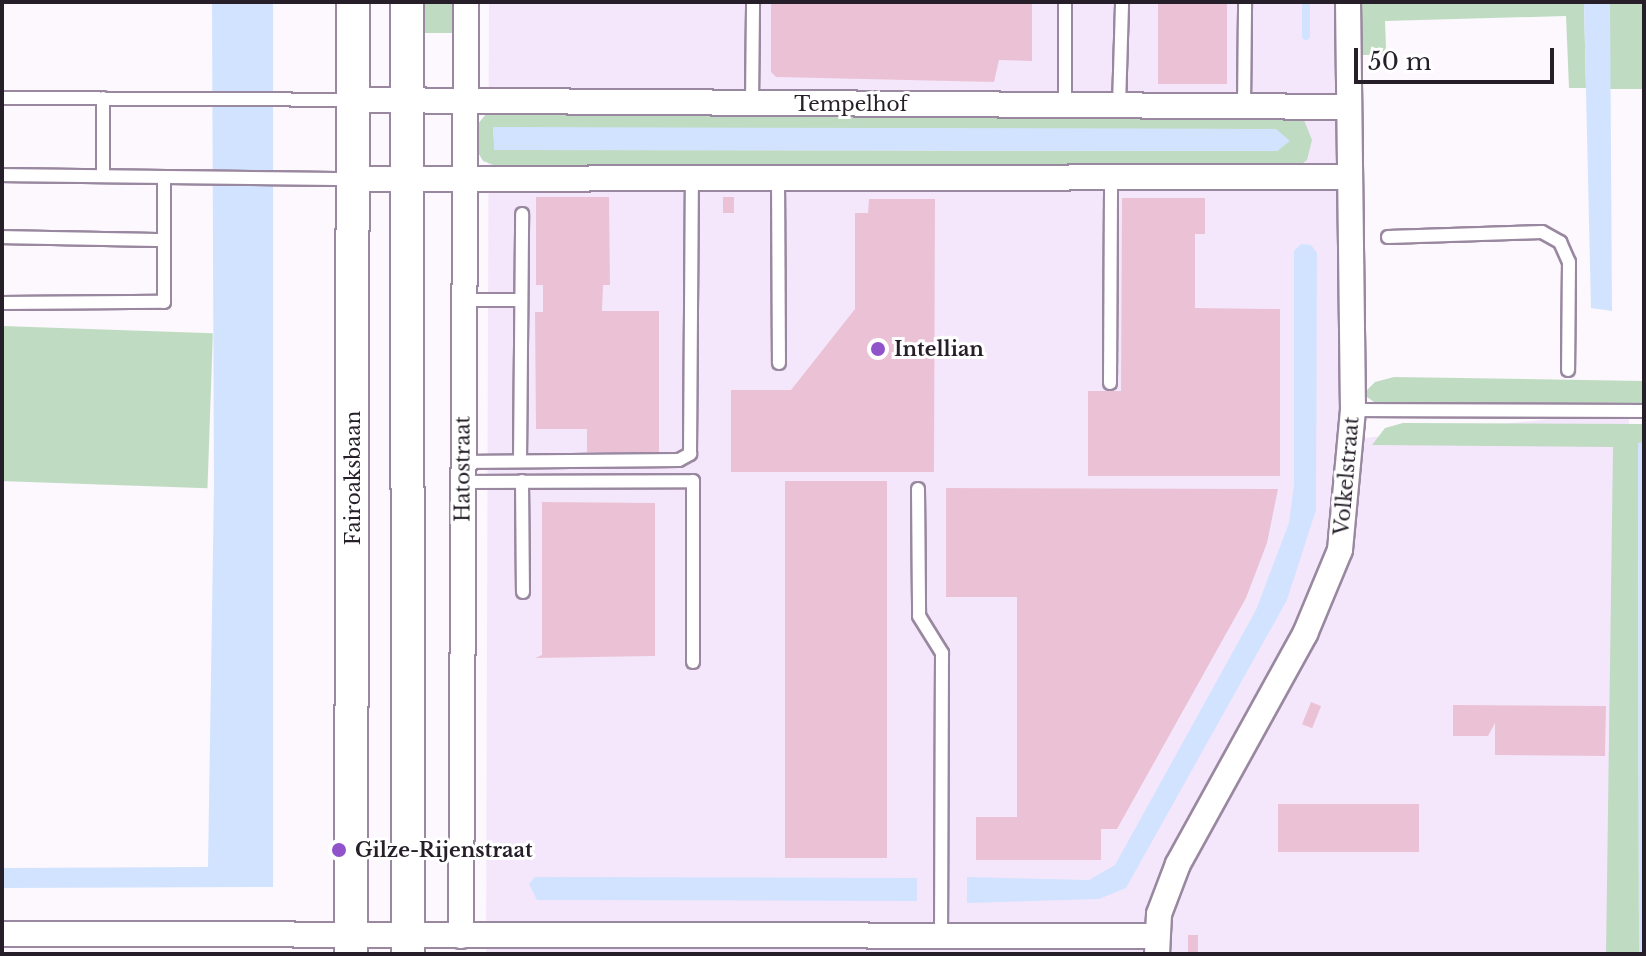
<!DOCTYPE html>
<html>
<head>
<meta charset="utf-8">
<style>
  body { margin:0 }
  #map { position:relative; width:1646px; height:956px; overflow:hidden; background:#fcf8fd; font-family:"Libre Baskerville",serif }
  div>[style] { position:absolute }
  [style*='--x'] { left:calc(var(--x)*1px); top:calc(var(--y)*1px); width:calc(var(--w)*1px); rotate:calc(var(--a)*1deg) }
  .built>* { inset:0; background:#f5e7fb }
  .green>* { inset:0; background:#bfdbc2; transform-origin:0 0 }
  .water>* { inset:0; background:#d1e3fe }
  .stream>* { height:8px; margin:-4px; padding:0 4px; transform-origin:4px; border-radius:4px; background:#d1e3fe }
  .building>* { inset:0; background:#ebc2d5; transform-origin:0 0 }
  .roads { filter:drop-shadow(2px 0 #99889f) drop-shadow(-2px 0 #99889f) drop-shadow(0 2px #99889f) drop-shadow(0 -2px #99889f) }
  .lane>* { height:12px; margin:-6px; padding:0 6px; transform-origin:6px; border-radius:6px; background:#fff }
  .street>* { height:24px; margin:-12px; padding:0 12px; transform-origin:12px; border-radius:12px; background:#fff }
  .secondary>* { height:32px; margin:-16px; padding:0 16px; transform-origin:16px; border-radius:16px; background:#fff }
  .dots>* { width:22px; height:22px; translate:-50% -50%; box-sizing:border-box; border:4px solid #fff; border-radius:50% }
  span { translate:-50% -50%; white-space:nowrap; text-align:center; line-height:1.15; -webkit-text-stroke:6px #fff; paint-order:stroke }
  .street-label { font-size:20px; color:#261f29 }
  .poi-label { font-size:20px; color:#261f29; font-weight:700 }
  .left { translate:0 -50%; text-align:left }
  .frame { position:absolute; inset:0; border:4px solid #261f29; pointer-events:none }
  .scale { position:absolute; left:1354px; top:48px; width:200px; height:36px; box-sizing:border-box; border:4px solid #261f29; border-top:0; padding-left:10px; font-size:24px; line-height:28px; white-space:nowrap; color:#261f29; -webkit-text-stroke:6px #fff; paint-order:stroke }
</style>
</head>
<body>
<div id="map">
  <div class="built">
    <i style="clip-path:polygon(489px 2px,1361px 2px,1364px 348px,1354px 439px,1629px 411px,1628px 954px,486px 954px)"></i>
  </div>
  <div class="green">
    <i style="left:419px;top:2px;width:34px;height:31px"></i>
    <i style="clip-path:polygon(1361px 2px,1584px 2px,1586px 88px,1569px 88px,1566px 16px,1385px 21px,1386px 48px,1381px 55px,1361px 55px)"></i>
    <i style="left:1610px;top:2px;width:34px;height:87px"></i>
    <i style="clip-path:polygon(evenodd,487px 113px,1302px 115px,1312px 140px,1307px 160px,1299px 166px,499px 167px,483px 161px,476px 149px,477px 125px,487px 113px,493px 128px,1275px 129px,1289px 141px,1277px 151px,495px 150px,493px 128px)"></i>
    <i style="left:2px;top:326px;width:211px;height:155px;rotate:2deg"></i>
    <i style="clip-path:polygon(1394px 377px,1644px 381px,1644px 536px,1644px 443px,1638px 443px,1639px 954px,1606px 954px,1613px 447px,1372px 445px,1385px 428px,1403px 423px,1643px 424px,1644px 403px,1374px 402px,1363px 394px,1375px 382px)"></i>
  </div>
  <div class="water">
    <i style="clip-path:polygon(212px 2px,273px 2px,273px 887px,2px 888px,2px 868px,208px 867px,214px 487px)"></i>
    <i style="clip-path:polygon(1584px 2px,1610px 2px,1612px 311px,1591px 308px)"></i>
    <i style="clip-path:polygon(493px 127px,1276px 129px,1290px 141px,1277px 151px,494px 150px)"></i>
    <i style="clip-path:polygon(1301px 244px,1311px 245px,1317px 253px,1316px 510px,1287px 600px,1126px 888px,1099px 899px,967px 903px,967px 877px,1089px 880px,1115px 865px,1256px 610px,1289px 523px,1294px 484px,1294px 251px)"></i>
    <i style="clip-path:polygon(1644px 442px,1644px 954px,1639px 954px,1638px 443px)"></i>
    <i style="clip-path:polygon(535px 877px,917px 878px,917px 901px,537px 900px,529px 884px)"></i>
  </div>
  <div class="stream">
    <i style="--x:1306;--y:2;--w:34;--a:90"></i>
  </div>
  <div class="building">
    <i style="clip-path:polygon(771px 2px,1032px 2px,1032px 61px,999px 60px,994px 82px,776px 77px,771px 72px)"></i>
    <i style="left:1158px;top:2px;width:69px;height:82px"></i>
    <i style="clip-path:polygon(536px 197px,609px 197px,610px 285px,603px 285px,602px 311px,659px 311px,659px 452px,587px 452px,587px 429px,536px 429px,535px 312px,543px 312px,543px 285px,536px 285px)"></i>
    <i style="left:723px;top:197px;width:11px;height:16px"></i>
    <i style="clip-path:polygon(1122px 198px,1205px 198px,1205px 234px,1195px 234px,1195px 308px,1280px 309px,1280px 476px,1088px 476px,1088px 391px,1121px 391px)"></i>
    <i style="clip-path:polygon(869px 199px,935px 199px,934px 472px,731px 472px,731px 390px,791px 390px,855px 309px,855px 213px,868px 213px)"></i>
    <i style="left:785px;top:481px;width:102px;height:377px"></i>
    <i style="clip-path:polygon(946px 488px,1278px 489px,1267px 543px,1246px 598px,1117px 829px,1101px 829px,1101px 860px,976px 860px,976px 817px,1017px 817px,1017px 597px,946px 597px)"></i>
    <i style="clip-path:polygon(542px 502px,655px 503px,655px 656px,535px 658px,542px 655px)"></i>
    <i style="left:1311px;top:702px;width:11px;height:24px;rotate:22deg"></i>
    <i style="clip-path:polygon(1453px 705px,1606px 706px,1605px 756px,1495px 755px,1495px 723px,1488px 736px,1453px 736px)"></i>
    <i style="left:1278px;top:804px;width:141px;height:48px"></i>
    <i style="left:1188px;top:935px;width:10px;height:19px"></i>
  </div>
  <div class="roads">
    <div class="lane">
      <i style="--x:2;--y:98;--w:349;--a:0.3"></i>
      <i style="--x:752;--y:103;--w:101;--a:-89.4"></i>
      <i style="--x:1065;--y:105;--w:103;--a:-90"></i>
      <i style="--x:1119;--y:106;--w:104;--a:-88.3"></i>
      <i style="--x:1244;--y:106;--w:104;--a:-89.4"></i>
      <i style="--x:2;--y:175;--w:349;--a:0.7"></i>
      <i style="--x:103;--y:176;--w:78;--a:-90"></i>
      <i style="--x:778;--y:177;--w:186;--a:89.7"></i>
      <i style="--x:2;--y:237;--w:162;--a:1.1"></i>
      <i style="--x:1388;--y:237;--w:154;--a:-1.9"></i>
      <i style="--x:1542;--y:232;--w:21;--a:29"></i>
      <i style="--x:1560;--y:242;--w:22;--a:66"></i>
      <i style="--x:1569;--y:262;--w:108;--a:90.5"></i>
      <i style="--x:463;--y:300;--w:58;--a:0"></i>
      <i style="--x:2;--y:303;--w:162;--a:-0.4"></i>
      <i style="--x:164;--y:302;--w:125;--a:-90"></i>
      <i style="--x:1110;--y:383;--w:207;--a:-89.7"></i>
      <i style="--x:1353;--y:410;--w:291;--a:0.2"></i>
      <i style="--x:520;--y:461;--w:247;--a:-89.5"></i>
      <i style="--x:463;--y:462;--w:216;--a:-0.5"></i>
      <i style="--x:679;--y:460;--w:13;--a:-29"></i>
      <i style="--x:690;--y:454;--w:276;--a:-89.6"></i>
      <i style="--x:522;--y:481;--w:111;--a:89.5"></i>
      <i style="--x:463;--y:482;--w:230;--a:-0.2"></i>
      <i style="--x:693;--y:481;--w:181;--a:90"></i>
      <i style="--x:918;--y:489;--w:127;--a:89.5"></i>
      <i style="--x:919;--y:616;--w:44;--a:58.1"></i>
      <i style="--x:942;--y:653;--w:283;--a:90.2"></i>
    </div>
    <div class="street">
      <i style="--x:352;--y:100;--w:997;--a:0.4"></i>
      <i style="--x:353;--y:179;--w:995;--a:-0.12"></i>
      <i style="--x:2;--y:934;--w:1155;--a:0.1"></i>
      <i style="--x:461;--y:936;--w:934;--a:-89.69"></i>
      <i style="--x:1157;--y:954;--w:40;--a:-87.1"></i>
      <i style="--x:1159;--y:914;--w:53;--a:-69.2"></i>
      <i style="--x:1178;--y:864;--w:263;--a:-61.1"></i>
      <i style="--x:1305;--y:634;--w:91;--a:-67.4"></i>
      <i style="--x:1340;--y:550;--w:141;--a:-84.7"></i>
      <i style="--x:1353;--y:410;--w:408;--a:-90.7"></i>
    </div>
    <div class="secondary">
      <i style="--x:407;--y:2;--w:952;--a:89.94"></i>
      <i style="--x:351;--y:954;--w:952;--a:-89.88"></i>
    </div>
  </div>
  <div class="dots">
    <i style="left:878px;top:349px;background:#9053c9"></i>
    <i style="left:339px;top:850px;background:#9053c9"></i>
  </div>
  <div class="street-label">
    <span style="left:851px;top:104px">Tempelhof</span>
    <span style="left:463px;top:469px;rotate:-90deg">Hatostraat</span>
    <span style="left:1347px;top:476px;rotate:-85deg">Volkelstraat</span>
    <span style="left:353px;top:478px;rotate:-90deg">Fairoaksbaan</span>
  </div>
  <div class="poi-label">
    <span class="left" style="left:894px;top:349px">Intellian</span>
    <span class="left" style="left:355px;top:850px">Gilze-Rijenstraat</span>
  </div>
  <div class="frame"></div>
  <div class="scale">50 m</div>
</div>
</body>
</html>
